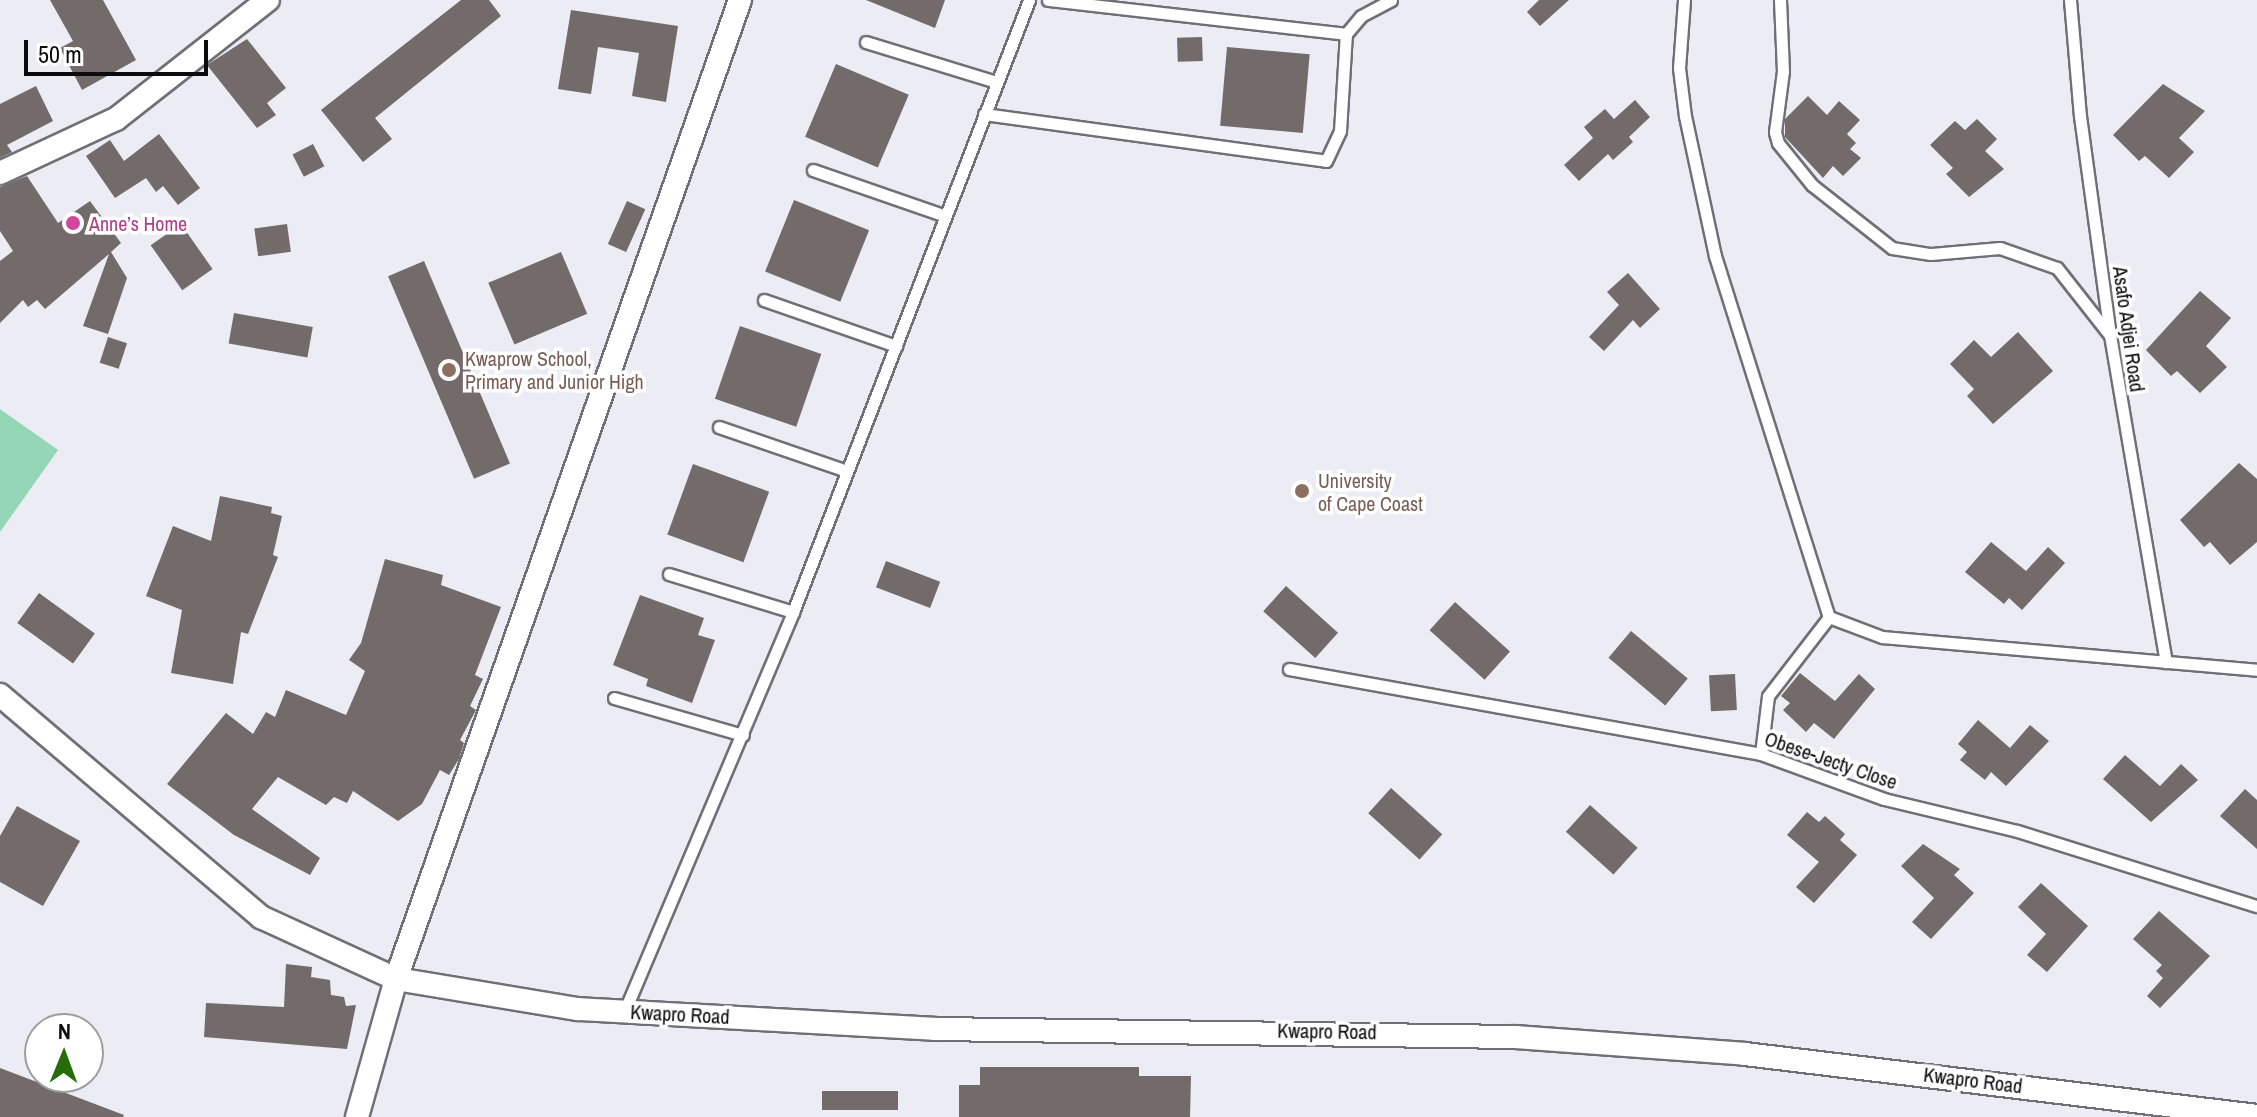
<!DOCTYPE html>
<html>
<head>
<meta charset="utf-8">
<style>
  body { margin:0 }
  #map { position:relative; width:2257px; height:1117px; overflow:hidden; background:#ebecf4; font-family:"Archivo Narrow",sans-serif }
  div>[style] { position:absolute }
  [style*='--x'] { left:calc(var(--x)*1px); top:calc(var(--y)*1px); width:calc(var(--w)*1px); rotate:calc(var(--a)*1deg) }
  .green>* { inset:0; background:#94d6b5 }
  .building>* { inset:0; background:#736b69; transform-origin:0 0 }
  .roads { filter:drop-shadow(2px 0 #6f7076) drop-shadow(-2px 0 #6f7076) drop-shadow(0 2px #6f7076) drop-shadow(0 -2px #6f7076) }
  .lane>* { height:11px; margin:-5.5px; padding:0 5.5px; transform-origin:5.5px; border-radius:5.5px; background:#fff }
  .street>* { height:22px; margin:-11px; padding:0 11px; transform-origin:11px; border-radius:11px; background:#fff }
  .dots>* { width:22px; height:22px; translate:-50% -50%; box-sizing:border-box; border:4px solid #fff; border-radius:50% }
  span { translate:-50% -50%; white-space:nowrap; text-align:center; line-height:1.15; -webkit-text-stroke:7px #fff; paint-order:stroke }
  .hotel-label { font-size:20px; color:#b23c85 }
  .left { translate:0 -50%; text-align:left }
  .street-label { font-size:20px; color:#0c0c0e }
  .education-label { font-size:20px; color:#785e54 }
  .north { position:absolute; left:24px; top:1013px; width:80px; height:80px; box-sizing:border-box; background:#fff; border:2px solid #9e9e9f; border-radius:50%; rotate:1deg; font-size:22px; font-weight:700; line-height:32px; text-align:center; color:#0c0c0e }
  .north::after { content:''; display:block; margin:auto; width:28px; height:36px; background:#266d0a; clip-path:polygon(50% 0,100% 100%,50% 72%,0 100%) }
  .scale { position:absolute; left:24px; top:40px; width:184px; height:36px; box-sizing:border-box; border:4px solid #0c0c0e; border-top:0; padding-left:10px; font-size:24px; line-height:28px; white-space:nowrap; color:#0c0c0e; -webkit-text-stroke:6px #fff; paint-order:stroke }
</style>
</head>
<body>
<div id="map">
  <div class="green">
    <i style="clip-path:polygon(0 409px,58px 450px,0 532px)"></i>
  </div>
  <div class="building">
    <i style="clip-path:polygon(50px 0,103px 0,136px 60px,82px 90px,60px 48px,73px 41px)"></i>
    <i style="clip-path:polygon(461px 0,489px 0,501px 16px,375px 118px,392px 139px,363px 162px,321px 110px)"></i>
    <i style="clip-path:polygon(866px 0,945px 0,935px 28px)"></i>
    <i style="clip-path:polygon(1539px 0,1569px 0,1540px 26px,1527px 12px)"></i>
    <i style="clip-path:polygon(571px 10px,678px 26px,666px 102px,632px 96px,639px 53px,598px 47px,591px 94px,558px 89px)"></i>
    <i style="left:1202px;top:37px;width:24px;height:25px;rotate:88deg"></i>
    <i style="clip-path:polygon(247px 39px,286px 88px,267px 103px,276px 115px,257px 128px,207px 65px)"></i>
    <i style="left:1227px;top:47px;width:83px;height:79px;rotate:5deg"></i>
    <i style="left:836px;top:64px;width:79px;height:79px;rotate:23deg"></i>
    <i style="clip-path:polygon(2163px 84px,2205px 111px,2179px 138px,2194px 152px,2169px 178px,2145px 156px,2139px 161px,2113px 135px)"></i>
    <i style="clip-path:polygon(36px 86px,53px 121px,7px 145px,12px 152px,0 158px,0 104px)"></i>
    <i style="clip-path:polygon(1808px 96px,1827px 115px,1839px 101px,1860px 120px,1847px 134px,1856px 143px,1850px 149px,1861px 158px,1843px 176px,1833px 166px,1823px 178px,1785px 137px,1785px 119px)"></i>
    <i style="clip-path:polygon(1635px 100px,1650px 117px,1629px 137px,1633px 142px,1613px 160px,1608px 154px,1579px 181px,1564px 165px,1593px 138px,1584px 127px,1605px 109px,1614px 119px)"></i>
    <i style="clip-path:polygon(1977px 119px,1997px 139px,1985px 151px,2004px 169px,1969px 197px,1946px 174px,1953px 168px,1930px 145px,1955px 121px,1965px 130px)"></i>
    <i style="clip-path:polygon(159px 134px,200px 188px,178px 205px,163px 186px,156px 192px,146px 178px,115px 198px,86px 156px,110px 140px,124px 161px)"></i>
    <i style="left:313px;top:144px;width:25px;height:23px;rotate:63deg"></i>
    <i style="clip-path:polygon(27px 176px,58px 223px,90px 201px,121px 243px,111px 252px,127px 278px,108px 334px,83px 326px,109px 254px,45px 309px,37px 300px,28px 307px,23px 300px,0 323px,0 261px,13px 251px,0 231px,0 187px)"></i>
    <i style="left:794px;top:200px;width:81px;height:77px;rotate:22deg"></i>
    <i style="left:627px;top:201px;width:20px;height:47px;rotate:24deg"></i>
    <i style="left:181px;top:224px;width:55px;height:37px;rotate:55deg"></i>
    <i style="left:287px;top:224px;width:28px;height:33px;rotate:82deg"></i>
    <i style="left:561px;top:252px;width:67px;height:79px;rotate:67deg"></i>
    <i style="left:424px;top:261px;width:220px;height:39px;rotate:67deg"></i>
    <i style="clip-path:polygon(1628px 273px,1660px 309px,1640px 328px,1633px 320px,1604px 351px,1589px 337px,1619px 305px,1607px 292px)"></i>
    <i style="clip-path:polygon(2200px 291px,2231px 318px,2206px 346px,2227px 367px,2200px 393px,2177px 371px,2171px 376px,2146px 350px)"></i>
    <i style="left:234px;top:313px;width:80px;height:31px;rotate:10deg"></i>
    <i style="left:740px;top:326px;width:86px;height:77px;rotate:19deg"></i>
    <i style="clip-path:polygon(2018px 332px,2053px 371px,1993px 424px,1967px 396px,1974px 389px,1950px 364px,1974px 340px,1991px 357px)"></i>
    <i style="left:108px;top:337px;width:20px;height:27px;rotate:18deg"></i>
    <i style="clip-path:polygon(2239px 463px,2257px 479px,2257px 542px,2230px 565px,2210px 542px,2204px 547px,2180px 520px)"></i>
    <i style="left:693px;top:464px;width:81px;height:75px;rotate:20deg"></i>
    <i style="clip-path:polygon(220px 496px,272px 507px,271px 513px,282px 516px,273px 555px,278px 557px,248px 634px,241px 632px,233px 684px,171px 673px,182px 610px,146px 596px,173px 526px,211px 541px)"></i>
    <i style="clip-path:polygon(1991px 542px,2026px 571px,2048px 547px,2065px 563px,2022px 610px,2009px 598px,2004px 604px,1965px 572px)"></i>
    <i style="clip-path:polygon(385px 559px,443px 575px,441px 585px,501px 607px,475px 675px,483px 679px,470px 706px,476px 710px,460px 740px,464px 743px,459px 759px,449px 775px,440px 770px,422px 804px,398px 821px,353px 791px,347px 803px,334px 797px,326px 805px,278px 777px,252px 809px,320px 858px,310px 875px,234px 835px,167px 784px,226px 713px,253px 734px,266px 712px,275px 717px,286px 690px,346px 715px,365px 671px,349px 660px,361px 643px)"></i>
    <i style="left:886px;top:561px;width:58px;height:28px;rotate:21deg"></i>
    <i style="left:1286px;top:586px;width:70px;height:34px;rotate:42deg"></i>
    <i style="left:39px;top:593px;width:69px;height:37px;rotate:36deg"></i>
    <i style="clip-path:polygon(640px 595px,704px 618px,698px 635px,715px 640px,692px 703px,646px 686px,648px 679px,613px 665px)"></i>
    <i style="left:1455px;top:602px;width:74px;height:38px;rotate:42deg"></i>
    <i style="left:1631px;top:631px;width:74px;height:35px;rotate:40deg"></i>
    <i style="clip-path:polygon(1800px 673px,1835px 701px,1859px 674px,1875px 689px,1834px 739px,1814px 723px,1806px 732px,1783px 710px,1790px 703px,1781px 696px)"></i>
    <i style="left:1735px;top:674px;width:36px;height:26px;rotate:87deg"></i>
    <i style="clip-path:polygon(1978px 720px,2010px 748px,2030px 725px,2049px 741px,2006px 786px,1991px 772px,1985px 780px,1960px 760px,1967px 752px,1958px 744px)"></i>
    <i style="clip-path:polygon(2125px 755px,2160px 786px,2181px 764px,2198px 780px,2151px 822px,2103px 779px)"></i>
    <i style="left:1391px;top:788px;width:69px;height:34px;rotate:42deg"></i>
    <i style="clip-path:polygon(2245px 789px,2257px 800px,2257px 849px,2220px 816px)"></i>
    <i style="left:1590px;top:805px;width:64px;height:36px;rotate:42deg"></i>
    <i style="clip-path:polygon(17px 806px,80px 841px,43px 906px,0 882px,0 836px)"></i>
    <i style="clip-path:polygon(1807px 812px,1819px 822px,1825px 816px,1845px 834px,1840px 840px,1857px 855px,1814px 903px,1796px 887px,1819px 862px,1787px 835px)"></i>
    <i style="clip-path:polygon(1923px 844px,1960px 869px,1954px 875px,1974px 893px,1931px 939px,1912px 922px,1934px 898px,1901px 866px)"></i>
    <i style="clip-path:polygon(2041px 883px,2088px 926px,2047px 972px,2027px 955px,2046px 934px,2018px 907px)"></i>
    <i style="clip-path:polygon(2159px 911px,2210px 956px,2160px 1008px,2147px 996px,2163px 978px,2156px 971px,2162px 965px,2133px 939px)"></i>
    <i style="clip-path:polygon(286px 964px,312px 967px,311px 977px,330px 980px,331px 995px,344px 997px,346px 1006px,356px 1005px,347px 1049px,204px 1037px,206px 1003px,284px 1007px)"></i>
    <i style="clip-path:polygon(980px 1067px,1139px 1067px,1139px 1076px,1191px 1076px,1190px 1117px,959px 1117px,959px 1085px,980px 1085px)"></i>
    <i style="clip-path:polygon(0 1068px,124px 1115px,123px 1117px,0 1117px)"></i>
    <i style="left:822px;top:1091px;width:76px;height:19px"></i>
  </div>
  <div class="roads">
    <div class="lane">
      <i style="--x:1048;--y:0;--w:300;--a:6.5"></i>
      <i style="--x:1684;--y:0;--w:68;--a:94.2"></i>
      <i style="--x:1679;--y:68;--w:48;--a:82.9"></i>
      <i style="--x:1685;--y:116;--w:143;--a:77.9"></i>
      <i style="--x:1715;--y:256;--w:379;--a:72.5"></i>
      <i style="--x:1829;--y:617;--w:57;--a:20.7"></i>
      <i style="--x:1882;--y:637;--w:376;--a:5"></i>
      <i style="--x:1780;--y:0;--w:71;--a:87.6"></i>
      <i style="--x:1783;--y:71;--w:62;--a:97.5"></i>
      <i style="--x:1775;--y:132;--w:11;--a:75"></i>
      <i style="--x:1778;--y:143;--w:54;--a:51"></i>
      <i style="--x:1812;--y:185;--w:102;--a:38.2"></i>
      <i style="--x:1892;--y:248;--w:39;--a:9"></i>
      <i style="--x:1931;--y:254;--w:69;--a:-5"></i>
      <i style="--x:2000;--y:248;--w:60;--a:19.3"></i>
      <i style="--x:2057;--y:268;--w:84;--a:51.8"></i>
      <i style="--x:2070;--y:0;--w:116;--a:85.1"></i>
      <i style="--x:2080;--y:116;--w:221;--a:82.2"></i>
      <i style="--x:2110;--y:335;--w:332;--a:80.3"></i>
      <i style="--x:866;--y:42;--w:136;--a:17.1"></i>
      <i style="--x:984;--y:114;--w:345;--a:7.8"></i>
      <i style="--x:1326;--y:161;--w:33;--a:-65"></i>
      <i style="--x:1340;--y:131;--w:97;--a:-86.5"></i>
      <i style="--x:1346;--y:34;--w:23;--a:-50"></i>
      <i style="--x:1361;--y:16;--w:34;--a:-28"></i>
      <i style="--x:813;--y:170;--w:138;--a:19.1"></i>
      <i style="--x:764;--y:300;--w:140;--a:19.2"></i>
      <i style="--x:719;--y:427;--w:132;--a:19"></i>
      <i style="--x:669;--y:574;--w:130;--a:17"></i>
      <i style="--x:1289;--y:669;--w:480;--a:10.2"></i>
      <i style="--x:1761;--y:754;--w:131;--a:20.1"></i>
      <i style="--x:1884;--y:799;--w:137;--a:13.5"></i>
      <i style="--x:2017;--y:831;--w:251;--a:17.4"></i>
      <i style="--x:614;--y:698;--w:134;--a:16"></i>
      <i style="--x:1761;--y:754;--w:58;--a:-83.1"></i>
      <i style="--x:1768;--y:696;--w:100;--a:-52.3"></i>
      <i style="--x:625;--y:1010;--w:432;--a:-67.1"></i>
      <i style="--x:793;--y:612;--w:656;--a:-68.91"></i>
    </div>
    <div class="street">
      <i style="--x:0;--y:173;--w:128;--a:-25"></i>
      <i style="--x:116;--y:119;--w:193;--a:-38.1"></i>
      <i style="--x:0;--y:695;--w:343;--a:40.4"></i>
      <i style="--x:261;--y:917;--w:149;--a:24.7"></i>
      <i style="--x:396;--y:979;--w:184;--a:9.4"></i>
      <i style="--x:578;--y:1009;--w:358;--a:3.2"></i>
      <i style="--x:935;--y:1029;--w:581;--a:0.79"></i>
      <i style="--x:1516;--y:1037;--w:230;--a:4.2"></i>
      <i style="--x:1745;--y:1054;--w:516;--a:6.9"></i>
      <i style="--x:357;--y:1117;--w:143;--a:-74.2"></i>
      <i style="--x:396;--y:979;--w:1038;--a:-70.64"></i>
    </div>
  </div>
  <div class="dots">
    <i style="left:73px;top:223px;background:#d1479c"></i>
    <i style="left:449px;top:370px;background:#8d6e63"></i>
    <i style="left:1302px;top:491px;background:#8d6e63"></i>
  </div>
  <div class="hotel-label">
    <span class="left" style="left:89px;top:223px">Anne’s Home</span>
  </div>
  <div class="street-label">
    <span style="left:2129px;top:329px;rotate:82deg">Asafo Adjei Road</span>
    <span style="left:1831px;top:760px;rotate:19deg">Obese-Jecty Close</span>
    <span style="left:680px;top:1014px;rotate:3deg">Kwapro Road</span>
    <span style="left:1327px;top:1031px;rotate:1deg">Kwapro Road</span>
    <span style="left:1973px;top:1080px;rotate:7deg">Kwapro Road</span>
  </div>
  <div class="education-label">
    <span class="left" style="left:465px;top:370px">Kwaprow School,<br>Primary and Junior High</span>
    <span class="left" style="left:1318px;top:492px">University<br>of Cape Coast</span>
  </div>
  <div class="north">N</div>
  <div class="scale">50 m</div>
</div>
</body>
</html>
